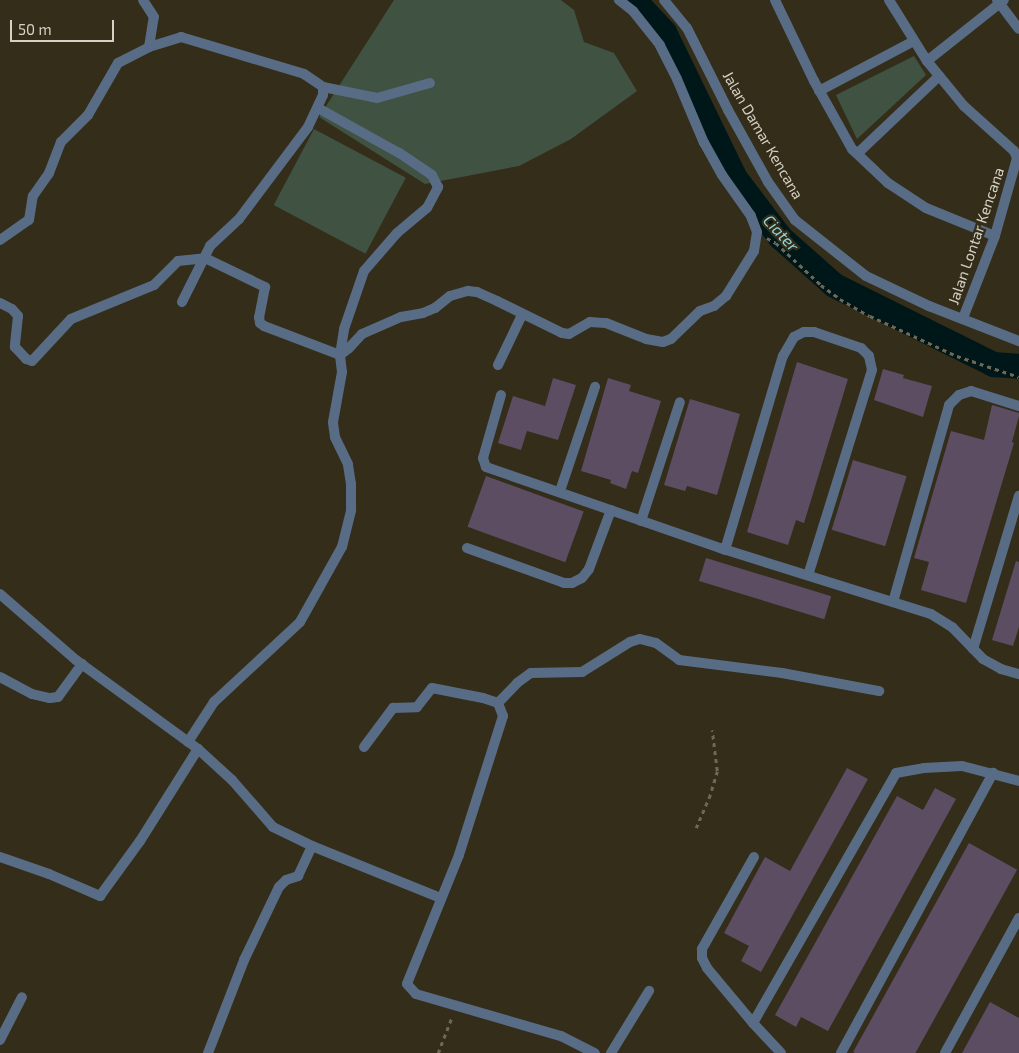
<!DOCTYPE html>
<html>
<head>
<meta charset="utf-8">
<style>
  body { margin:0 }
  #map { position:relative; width:1019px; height:1053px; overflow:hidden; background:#332d19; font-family:"Exo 2",sans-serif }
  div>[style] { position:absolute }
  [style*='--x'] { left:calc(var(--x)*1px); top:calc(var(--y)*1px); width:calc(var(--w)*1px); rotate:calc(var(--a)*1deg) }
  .green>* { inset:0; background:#405242; transform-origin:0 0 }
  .river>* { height:25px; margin:-12.5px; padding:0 12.5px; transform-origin:12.5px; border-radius:12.5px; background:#001719 }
  .building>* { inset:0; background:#5d4d63; transform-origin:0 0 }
  .path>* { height:2.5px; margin-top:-1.25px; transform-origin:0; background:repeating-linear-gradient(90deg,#6e6857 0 4px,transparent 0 8px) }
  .street>* { height:10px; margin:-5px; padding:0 5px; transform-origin:5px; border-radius:5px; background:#586c85 }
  span { translate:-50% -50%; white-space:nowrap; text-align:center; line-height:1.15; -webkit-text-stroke:4.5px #332d19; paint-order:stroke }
  .street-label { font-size:15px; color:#d5d1c5 }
  .water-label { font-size:16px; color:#8fd7dd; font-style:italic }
  .scale { position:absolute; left:10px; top:20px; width:104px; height:22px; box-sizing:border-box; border:2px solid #d5d1c5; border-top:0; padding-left:6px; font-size:15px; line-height:18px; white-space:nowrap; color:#d5d1c5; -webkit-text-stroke:4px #332d19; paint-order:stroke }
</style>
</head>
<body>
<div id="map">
  <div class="green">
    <i style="clip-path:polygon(394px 0,561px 0,574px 10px,584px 42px,614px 53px,637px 91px,571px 139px,519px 166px,425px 184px,319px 117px)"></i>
    <i style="clip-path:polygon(914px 56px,926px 75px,857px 139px,836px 95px)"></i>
    <i style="left:314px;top:129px;width:104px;height:86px;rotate:28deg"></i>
  </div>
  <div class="river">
    <i style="--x:634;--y:0;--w:44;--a:46.8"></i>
    <i style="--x:664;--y:32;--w:162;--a:64.1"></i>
    <i style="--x:735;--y:178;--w:74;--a:52.7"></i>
    <i style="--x:780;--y:237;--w:72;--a:41.6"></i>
    <i style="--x:834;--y:285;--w:178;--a:26.4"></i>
    <i style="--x:993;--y:364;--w:26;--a:4"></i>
  </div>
  <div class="building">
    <i style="clip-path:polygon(797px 362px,848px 379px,804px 523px,796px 520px,788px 545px,747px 532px)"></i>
    <i style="clip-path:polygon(883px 369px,904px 375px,903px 378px,932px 386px,923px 417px,874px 400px)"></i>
    <i style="clip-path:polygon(553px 378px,576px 385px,558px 440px,527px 431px,521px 450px,498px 443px,513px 396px,545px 406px)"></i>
    <i style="clip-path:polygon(608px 378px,631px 385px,629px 391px,661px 401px,638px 473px,632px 471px,626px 489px,610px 483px,611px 480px,581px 471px)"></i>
    <i style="clip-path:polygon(690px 399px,740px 414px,717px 495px,687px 486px,685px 491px,664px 485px)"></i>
    <i style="clip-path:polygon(992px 405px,1019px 413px,1019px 416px,1012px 442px,1014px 443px,966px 603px,921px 590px,929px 562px,914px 558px,951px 431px,984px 440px)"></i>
    <i style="left:853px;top:460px;width:56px;height:73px;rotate:17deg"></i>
    <i style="left:486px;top:476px;width:104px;height:54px;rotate:20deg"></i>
    <i style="left:706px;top:558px;width:131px;height:24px;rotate:17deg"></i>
    <i style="clip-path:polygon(1016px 561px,1019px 562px,1019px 627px,1013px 646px,992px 640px)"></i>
    <i style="clip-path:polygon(847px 768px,868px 779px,761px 972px,741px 961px,749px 946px,724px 933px,765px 857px,790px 871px)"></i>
    <i style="clip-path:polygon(935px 788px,956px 799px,828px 1031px,801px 1017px,796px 1027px,775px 1015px,897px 796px,923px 810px)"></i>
    <i style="left:969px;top:843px;width:55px;height:239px;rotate:29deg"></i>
    <i style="clip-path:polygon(990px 1002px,1019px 1018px,1019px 1053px,962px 1053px)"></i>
  </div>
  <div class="path">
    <i style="--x:767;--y:238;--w:10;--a:29"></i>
    <i style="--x:776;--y:243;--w:62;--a:43"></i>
    <i style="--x:821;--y:285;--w:24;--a:36"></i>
    <i style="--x:840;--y:299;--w:34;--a:30"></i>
    <i style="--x:870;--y:316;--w:96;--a:24.7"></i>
    <i style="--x:957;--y:356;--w:65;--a:18.7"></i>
    <i style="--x:696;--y:828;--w:33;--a:-67"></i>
    <i style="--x:709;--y:798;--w:28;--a:-73"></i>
    <i style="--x:717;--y:771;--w:41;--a:-97"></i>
    <i style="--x:438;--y:1053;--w:39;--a:-69"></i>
  </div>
  <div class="street">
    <i style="--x:664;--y:0;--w:36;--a:51"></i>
    <i style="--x:687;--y:28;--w:92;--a:63.4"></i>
    <i style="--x:728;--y:110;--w:82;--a:60.9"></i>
    <i style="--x:768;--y:182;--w:47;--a:54.6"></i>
    <i style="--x:795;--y:220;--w:90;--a:38.3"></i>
    <i style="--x:866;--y:276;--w:70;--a:25.5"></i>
    <i style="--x:929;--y:306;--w:97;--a:21.3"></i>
    <i style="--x:775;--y:0;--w:90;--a:64.3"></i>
    <i style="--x:814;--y:81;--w:78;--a:60.8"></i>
    <i style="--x:852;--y:149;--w:50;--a:43.4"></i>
    <i style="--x:888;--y:183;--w:45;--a:33.3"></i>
    <i style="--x:926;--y:208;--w:74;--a:22.1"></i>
    <i style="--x:889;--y:0;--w:72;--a:58.1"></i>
    <i style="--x:927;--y:61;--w:58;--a:50.6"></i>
    <i style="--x:964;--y:106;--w:67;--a:42"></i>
    <i style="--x:1014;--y:151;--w:8;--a:67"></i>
    <i style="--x:1017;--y:158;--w:81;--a:105.8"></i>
    <i style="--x:995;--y:236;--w:88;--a:111.3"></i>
    <i style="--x:997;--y:0;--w:36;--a:53"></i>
    <i style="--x:149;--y:47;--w:34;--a:-17"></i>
    <i style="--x:181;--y:37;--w:128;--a:16.7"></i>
    <i style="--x:304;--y:74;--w:23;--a:34"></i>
    <i style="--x:323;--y:87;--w:50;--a:11.5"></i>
    <i style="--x:372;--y:97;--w:5;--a:11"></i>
    <i style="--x:377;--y:98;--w:55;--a:-15.8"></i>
    <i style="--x:927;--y:61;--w:98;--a:-38.4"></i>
    <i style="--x:819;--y:91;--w:107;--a:-27.8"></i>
    <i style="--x:858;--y:153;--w:112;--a:-43.5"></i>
    <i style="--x:0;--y:240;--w:35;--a:-35"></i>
    <i style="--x:29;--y:220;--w:24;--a:-81"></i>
    <i style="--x:33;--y:196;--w:28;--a:-55"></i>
    <i style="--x:49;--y:173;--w:33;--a:-69"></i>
    <i style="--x:61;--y:142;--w:38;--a:-45"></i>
    <i style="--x:88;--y:115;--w:60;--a:-60"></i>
    <i style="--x:118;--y:63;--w:35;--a:-27"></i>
    <i style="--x:149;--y:47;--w:30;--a:-81"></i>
    <i style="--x:154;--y:17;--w:20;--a:-123"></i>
    <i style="--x:182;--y:302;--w:63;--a:-63.4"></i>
    <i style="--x:210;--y:246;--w:40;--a:-43"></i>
    <i style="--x:239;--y:219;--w:115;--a:-53.1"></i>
    <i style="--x:308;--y:127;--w:35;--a:-65"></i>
    <i style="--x:323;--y:95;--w:8;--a:-90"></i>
    <i style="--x:0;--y:303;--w:13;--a:27"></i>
    <i style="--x:12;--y:309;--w:9;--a:49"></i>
    <i style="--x:18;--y:316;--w:31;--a:96"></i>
    <i style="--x:15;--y:347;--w:16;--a:47"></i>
    <i style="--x:26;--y:359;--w:6;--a:18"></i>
    <i style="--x:32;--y:361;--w:57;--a:-47.1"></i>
    <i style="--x:71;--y:319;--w:90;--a:-22.3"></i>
    <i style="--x:154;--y:285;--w:34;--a:-45"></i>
    <i style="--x:178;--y:261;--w:27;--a:-6"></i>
    <i style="--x:205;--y:258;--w:67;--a:25.8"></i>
    <i style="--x:265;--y:287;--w:31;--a:101"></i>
    <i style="--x:259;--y:317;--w:6;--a:81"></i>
    <i style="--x:260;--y:323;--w:5;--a:37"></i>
    <i style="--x:264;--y:326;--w:81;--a:20.9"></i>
    <i style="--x:340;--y:355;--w:11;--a:-38"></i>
    <i style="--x:349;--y:348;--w:19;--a:-47"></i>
    <i style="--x:362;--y:334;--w:43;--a:-23.6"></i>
    <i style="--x:401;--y:317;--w:22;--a:-10"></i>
    <i style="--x:423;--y:313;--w:13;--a:-23"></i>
    <i style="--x:435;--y:308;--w:19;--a:-39"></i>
    <i style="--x:450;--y:296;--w:19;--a:-16"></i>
    <i style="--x:468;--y:291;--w:9;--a:6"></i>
    <i style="--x:477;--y:292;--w:22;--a:24"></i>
    <i style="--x:497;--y:301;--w:72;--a:26.2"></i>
    <i style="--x:562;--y:333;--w:7;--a:8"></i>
    <i style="--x:569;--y:334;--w:24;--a:-30"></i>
    <i style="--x:590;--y:322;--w:16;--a:4"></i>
    <i style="--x:606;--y:323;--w:43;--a:21.8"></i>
    <i style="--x:646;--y:339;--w:17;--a:10"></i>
    <i style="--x:663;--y:342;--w:9;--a:-21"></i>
    <i style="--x:671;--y:339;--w:40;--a:-44"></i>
    <i style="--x:700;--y:311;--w:15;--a:-20"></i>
    <i style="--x:714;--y:306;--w:16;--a:-40"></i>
    <i style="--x:726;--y:296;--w:53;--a:-58.1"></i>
    <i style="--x:754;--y:251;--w:19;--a:-81"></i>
    <i style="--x:757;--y:232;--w:17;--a:-111"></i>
    <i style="--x:751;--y:216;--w:50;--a:-125.3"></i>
    <i style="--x:722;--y:175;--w:37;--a:-119"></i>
    <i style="--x:704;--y:143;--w:69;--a:-112.9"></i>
    <i style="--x:677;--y:79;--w:38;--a:-117"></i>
    <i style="--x:660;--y:45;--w:43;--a:-128.5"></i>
    <i style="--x:633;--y:11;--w:18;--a:-142"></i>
    <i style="--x:498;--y:365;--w:55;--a:-64.4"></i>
    <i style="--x:501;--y:395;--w:66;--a:105.9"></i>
    <i style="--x:483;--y:458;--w:9;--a:72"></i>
    <i style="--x:486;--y:467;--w:248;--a:19.1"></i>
    <i style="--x:720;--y:548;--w:221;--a:17.4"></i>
    <i style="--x:931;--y:614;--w:25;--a:32"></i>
    <i style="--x:952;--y:627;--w:45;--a:45.9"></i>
    <i style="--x:983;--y:659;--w:21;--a:29"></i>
    <i style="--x:1001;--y:669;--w:19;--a:16"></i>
    <i style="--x:560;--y:491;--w:110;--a:-71.4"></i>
    <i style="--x:641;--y:521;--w:125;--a:-71.9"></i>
    <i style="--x:467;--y:548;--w:103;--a:19.8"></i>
    <i style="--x:564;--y:583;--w:8;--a:0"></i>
    <i style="--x:572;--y:583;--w:11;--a:-27"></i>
    <i style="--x:582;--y:578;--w:11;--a:-52"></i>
    <i style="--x:589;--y:569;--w:63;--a:-69.6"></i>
    <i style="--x:725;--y:550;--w:202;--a:-73.4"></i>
    <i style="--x:783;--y:356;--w:22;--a:-60"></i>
    <i style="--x:794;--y:337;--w:11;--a:-27"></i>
    <i style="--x:804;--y:332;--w:10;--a:0"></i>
    <i style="--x:814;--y:332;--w:50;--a:18.8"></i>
    <i style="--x:861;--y:348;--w:11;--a:45"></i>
    <i style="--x:869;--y:356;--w:14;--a:78"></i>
    <i style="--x:872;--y:370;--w:215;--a:107.3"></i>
    <i style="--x:0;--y:594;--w:101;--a:41"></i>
    <i style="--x:76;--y:660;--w:151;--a:36.1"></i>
    <i style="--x:198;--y:749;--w:46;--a:42.4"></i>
    <i style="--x:232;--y:780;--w:62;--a:48.9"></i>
    <i style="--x:273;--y:827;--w:43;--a:26"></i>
    <i style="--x:312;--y:846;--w:139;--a:22"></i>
    <i style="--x:893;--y:602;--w:205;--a:-74.1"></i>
    <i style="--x:949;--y:405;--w:14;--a:-45"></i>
    <i style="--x:959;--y:395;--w:13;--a:-18"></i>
    <i style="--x:971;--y:391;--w:50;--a:17.4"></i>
    <i style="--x:973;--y:649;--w:160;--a:-73.3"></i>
    <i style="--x:0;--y:677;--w:36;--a:28"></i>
    <i style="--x:32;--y:694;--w:18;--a:13"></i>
    <i style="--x:50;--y:698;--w:8;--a:-7"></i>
    <i style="--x:58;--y:697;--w:41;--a:-54"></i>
    <i style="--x:498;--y:703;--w:28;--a:-46"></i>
    <i style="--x:517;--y:683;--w:17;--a:-36"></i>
    <i style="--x:531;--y:673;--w:51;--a:-1.1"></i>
    <i style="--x:582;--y:672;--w:57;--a:-32"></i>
    <i style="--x:630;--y:642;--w:10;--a:-17"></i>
    <i style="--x:640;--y:639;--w:16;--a:14"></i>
    <i style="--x:656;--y:643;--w:29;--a:36"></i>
    <i style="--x:679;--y:660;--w:104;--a:7.2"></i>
    <i style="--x:782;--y:673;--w:99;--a:10.5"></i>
    <i style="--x:188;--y:742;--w:48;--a:-57"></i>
    <i style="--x:214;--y:702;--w:117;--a:-42.9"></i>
    <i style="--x:300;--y:622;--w:86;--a:-60.8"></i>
    <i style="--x:342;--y:547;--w:38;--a:-76"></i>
    <i style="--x:351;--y:510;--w:26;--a:-90"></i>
    <i style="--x:351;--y:484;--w:20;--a:-99"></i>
    <i style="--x:348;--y:464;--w:30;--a:-116"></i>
    <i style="--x:335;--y:437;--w:15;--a:-98"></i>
    <i style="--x:333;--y:422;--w:51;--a:-79.8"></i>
    <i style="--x:342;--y:372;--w:17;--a:-97"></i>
    <i style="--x:340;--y:355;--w:26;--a:-81"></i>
    <i style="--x:344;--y:329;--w:61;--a:-71"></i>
    <i style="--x:364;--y:271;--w:50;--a:-49"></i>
    <i style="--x:397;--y:233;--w:39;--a:-40"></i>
    <i style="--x:427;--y:208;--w:24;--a:-62"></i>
    <i style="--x:438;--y:187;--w:13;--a:-117"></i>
    <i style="--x:432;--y:175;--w:40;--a:-146"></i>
    <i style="--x:399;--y:153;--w:93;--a:-150.9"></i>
    <i style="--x:364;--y:747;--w:49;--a:-53.4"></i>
    <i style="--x:393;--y:708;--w:24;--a:-2"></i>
    <i style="--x:417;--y:707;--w:24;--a:-52"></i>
    <i style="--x:432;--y:688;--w:52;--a:11.1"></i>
    <i style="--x:483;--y:698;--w:16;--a:18"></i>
    <i style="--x:498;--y:703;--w:14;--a:69"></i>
    <i style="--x:503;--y:716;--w:146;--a:107.6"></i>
    <i style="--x:459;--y:855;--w:139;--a:112"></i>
    <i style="--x:407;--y:984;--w:13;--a:48"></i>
    <i style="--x:416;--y:994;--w:151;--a:16.2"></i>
    <i style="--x:561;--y:1036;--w:38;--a:27"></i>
    <i style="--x:0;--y:857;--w:52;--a:19.1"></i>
    <i style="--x:49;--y:874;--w:56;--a:23.3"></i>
    <i style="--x:100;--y:896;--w:68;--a:-54"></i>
    <i style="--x:140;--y:841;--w:109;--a:-57.8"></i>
    <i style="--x:754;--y:857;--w:106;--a:119.5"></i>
    <i style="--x:702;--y:949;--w:9;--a:90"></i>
    <i style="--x:702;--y:958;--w:11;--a:63"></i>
    <i style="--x:707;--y:968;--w:72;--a:50.1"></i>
    <i style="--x:753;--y:1023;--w:41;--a:47"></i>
    <i style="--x:753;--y:1023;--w:288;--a:-60.2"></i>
    <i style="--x:896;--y:773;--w:28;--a:-10"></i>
    <i style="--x:924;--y:768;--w:38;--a:-3"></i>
    <i style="--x:962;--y:766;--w:59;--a:14.7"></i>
    <i style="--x:0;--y:1040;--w:48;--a:-62.9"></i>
    <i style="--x:208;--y:1053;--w:100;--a:-68.8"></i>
    <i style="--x:244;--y:960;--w:81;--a:-64.4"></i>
    <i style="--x:279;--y:887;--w:10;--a:-45"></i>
    <i style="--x:286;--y:880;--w:13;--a:-18"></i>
    <i style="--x:298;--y:876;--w:33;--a:-65"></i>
    <i style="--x:611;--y:1053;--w:73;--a:-58.5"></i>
    <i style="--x:841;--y:1053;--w:319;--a:-61.5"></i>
    <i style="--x:945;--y:1053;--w:154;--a:-61.3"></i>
  </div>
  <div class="street-label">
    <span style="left:763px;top:135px;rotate:60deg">Jalan Damar Kencana</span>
    <span style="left:976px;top:236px;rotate:-71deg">Jalan Lontar Kencana</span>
  </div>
  <div class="water-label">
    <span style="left:781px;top:233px;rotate:47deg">Ciater</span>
  </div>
  <div class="scale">50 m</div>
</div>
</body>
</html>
